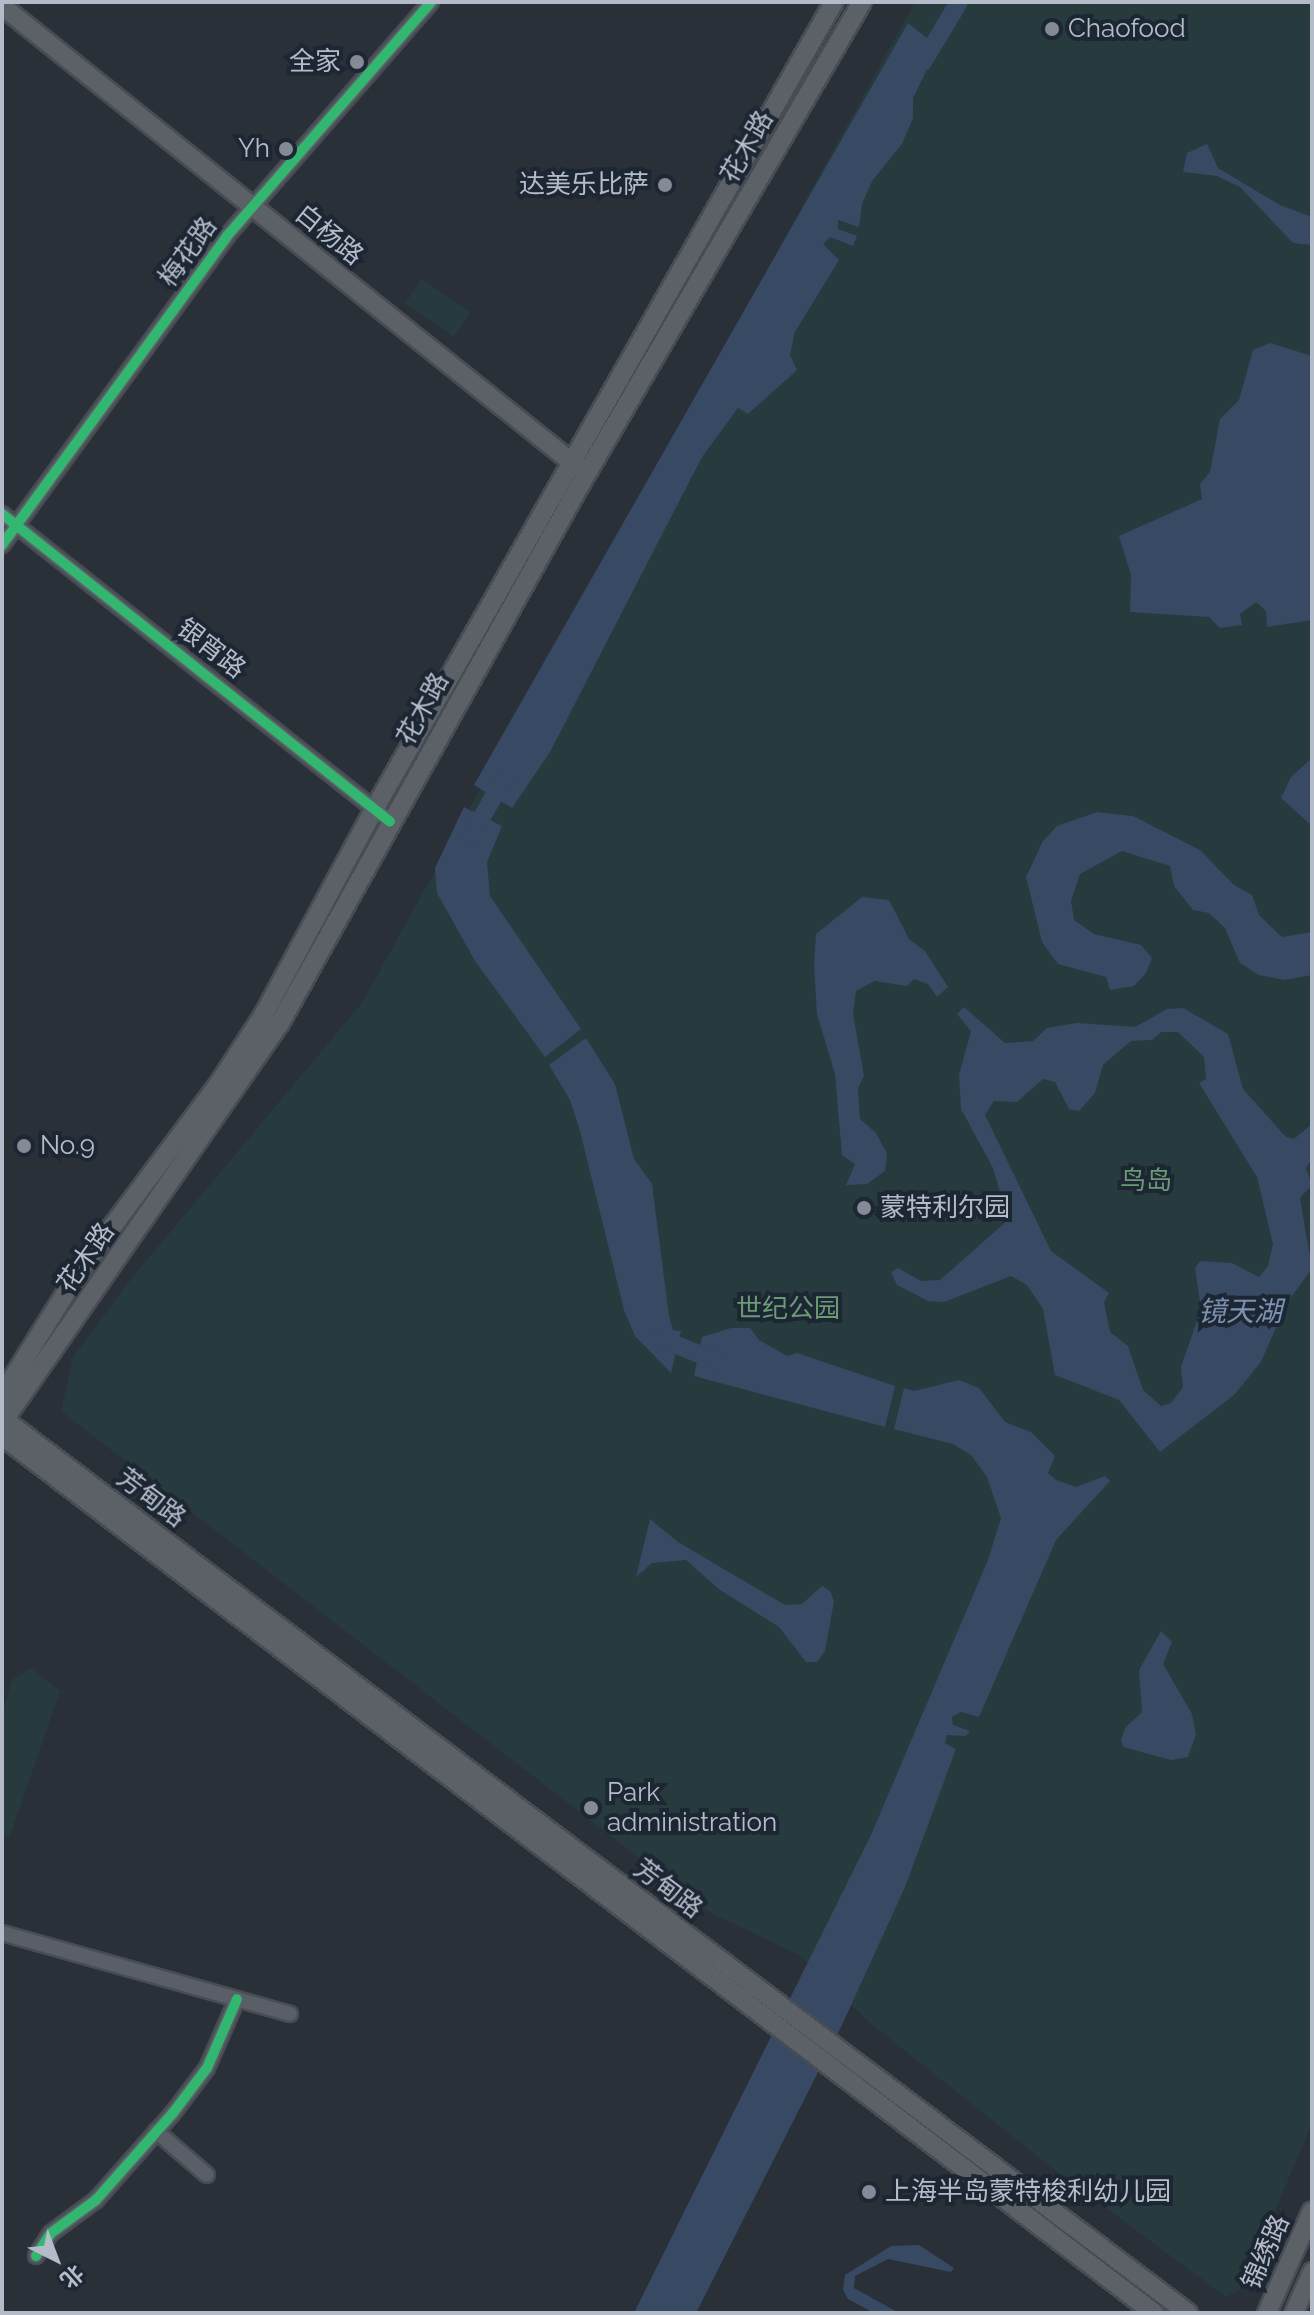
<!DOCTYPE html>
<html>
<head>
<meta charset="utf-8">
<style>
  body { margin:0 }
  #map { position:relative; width:1314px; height:2315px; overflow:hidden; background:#2a3038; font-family:Raleway,"Noto Sans SC",sans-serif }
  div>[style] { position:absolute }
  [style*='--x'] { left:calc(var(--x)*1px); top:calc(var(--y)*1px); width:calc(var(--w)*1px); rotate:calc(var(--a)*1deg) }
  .green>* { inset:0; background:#273a3e; transform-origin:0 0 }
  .water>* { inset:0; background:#384963 }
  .river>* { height:18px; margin:-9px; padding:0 9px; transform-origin:9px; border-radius:9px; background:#384963 }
  .roads { filter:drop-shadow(2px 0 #484c53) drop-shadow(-2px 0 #484c53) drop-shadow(0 2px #484c53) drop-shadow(0 -2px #484c53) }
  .minor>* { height:14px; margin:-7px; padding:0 7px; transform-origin:7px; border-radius:7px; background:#5a5e66 }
  .major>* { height:18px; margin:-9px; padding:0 9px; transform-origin:9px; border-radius:9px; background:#5c6168 }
  .cycleway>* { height:10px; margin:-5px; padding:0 5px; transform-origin:5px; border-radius:5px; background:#33b770 }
  .dots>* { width:22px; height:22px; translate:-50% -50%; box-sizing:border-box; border:4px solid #1d2633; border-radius:50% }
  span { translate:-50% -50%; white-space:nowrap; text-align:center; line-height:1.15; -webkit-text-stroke:8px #1d2633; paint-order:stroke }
  .poi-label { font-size:26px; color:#b4bcc9 }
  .left { translate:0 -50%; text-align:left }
  .right { translate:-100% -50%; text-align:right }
  .street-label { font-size:26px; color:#b4bcc9 }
  .park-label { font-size:26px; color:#6b9a76 }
  .water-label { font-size:28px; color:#7c92b1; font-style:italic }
  .frame { position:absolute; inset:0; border:4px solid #b4bcc9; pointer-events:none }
  .north { position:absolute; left:16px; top:2219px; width:80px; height:80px; -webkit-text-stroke:6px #1d2633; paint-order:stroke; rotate:138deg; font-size:22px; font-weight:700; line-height:32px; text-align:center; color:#b4bcc9 }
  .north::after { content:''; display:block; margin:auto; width:28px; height:36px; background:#b4bcc9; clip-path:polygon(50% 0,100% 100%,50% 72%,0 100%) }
</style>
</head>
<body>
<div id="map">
  <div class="green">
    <i style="clip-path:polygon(915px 2px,1312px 2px,1312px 2124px,1242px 2288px,1226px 2297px,1051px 2167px,869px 2022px,799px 1955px,709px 1912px,61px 1411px,73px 1357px,131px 1279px,362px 1003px)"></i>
    <i style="left:422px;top:279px;width:59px;height:29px;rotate:35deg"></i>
    <i style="clip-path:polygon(31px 1668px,60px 1691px,10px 1836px,2px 1835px,2px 1715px,12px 1680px)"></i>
  </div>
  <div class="water">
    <i style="clip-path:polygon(908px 23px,938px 47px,913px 98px,913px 118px,902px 144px,872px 181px,862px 204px,859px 227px,838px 220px,838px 229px,857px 236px,853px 246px,830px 237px,823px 244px,839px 260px,795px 332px,790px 355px,797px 370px,748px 414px,738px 408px,702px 457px,550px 752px,512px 808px,474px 785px)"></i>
    <i style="clip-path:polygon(1207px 144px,1218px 168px,1280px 205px,1312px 217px,1312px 245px,1293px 243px,1240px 187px,1217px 176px,1183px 172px,1187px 153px)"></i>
    <i style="clip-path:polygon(1270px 343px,1312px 356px,1312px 620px,1267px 627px,1266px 611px,1256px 602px,1240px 614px,1242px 625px,1220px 628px,1209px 617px,1130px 612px,1131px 575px,1119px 536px,1202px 499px,1200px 484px,1210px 472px,1220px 419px,1239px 400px,1253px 350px)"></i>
    <i style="clip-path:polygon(1312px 758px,1312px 826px,1281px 798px,1291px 777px)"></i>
    <i style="clip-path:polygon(464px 807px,502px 826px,487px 862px,490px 896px,581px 1029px,545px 1057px,475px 961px,437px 893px,435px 868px)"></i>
    <i style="clip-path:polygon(1097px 812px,1133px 816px,1200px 850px,1234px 885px,1252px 895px,1259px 915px,1282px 937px,1312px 932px,1312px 975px,1284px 980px,1259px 975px,1240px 963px,1225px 928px,1209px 913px,1193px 910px,1174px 886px,1170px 866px,1122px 851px,1080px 874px,1071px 901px,1074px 920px,1094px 934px,1141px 945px,1152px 958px,1146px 973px,1134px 986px,1110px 990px,1106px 977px,1058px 964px,1042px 942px,1026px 877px,1043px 841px,1057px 826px)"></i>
    <i style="clip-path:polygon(862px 897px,889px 900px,909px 939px,925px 951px,948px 987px,937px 997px,928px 984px,914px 979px,907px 986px,875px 981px,856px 991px,853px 1014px,864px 1076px,858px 1088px,860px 1119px,876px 1133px,887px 1154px,885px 1171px,867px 1184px,846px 1185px,855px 1164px,842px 1155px,835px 1074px,817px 1014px,814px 966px,816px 934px)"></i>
    <i style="clip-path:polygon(evenodd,964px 1007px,1005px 1043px,1033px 1041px,1047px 1028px,1077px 1023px,1135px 1027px,1167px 1009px,1183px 1008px,1228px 1034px,1243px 1089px,1286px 1137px,1294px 1139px,1312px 1124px,1312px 1159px,1306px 1168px,1312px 1185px,1300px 1198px,1312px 1269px,1286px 1304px,1261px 1362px,1234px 1395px,1160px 1452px,1119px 1400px,1055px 1375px,1043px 1309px,1027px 1285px,1011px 1276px,944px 1302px,928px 1301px,897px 1285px,891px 1272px,898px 1268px,921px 1281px,940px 1280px,1008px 1220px,993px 1168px,961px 1109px,959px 1075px,971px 1031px,957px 1014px,964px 1007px,1161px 1032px,1178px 1032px,1204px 1057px,1206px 1079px,1199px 1083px,1257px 1177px,1273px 1244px,1268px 1266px,1259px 1277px,1232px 1263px,1200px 1261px,1195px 1268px,1201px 1309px,1181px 1367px,1183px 1387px,1171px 1403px,1161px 1406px,1143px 1390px,1128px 1346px,1110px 1332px,1104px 1302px,1109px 1293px,1051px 1251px,985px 1115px,994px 1101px,1017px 1102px,1043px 1079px,1055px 1082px,1069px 1109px,1079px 1111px,1095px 1093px,1103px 1065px,1131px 1041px,1152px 1040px,1161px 1032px)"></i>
    <i style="clip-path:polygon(586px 1038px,615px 1084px,634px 1159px,652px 1184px,669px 1316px,673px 1330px,681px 1331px,671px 1373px,635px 1336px,624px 1310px,580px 1131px,570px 1100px,549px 1065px)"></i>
    <i style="clip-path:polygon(731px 1328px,750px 1328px,759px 1340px,787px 1356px,797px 1353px,895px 1386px,885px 1427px,694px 1376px,702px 1337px)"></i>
    <i style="clip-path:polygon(959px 1380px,979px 1388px,1005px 1422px,1031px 1432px,1055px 1456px,1048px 1473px,1056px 1480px,1076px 1487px,1105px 1476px,1110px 1481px,1056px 1540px,979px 1717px,961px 1712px,952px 1717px,953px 1725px,970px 1731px,966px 1736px,947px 1735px,945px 1743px,956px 1749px,905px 1887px,842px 2025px,696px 2313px,634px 2313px,871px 1835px,988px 1560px,1001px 1518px,987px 1477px,971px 1455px,953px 1444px,894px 1429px,904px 1388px,914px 1391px)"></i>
    <i style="clip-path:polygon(650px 1519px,678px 1542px,785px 1605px,802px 1604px,822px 1586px,830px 1591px,834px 1601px,825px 1651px,817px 1662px,806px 1662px,779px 1627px,720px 1590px,686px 1560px,652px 1563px,636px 1577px)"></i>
    <i style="clip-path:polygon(1161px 1631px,1172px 1642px,1163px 1664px,1192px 1714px,1196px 1734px,1188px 1757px,1171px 1760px,1123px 1747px,1121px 1740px,1125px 1728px,1142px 1712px,1139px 1670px)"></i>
    <i style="clip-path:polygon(919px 2245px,954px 2268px,951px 2272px,888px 2259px,855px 2276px,854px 2288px,899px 2313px,874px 2313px,848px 2299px,843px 2290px,845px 2275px,891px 2246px)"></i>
  </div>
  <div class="river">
    <i style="--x:923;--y:62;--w:70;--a:-59"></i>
    <i style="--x:471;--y:836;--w:70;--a:-60.2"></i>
    <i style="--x:657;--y:1337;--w:67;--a:22"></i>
  </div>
  <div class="roads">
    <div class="minor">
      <i style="--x:2;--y:514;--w:495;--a:38.4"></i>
      <i style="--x:2;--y:545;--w:382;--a:-53.9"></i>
      <i style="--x:227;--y:236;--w:310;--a:-48.9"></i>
      <i style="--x:2;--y:1933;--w:299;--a:15.7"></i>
      <i style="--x:156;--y:2131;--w:67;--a:40.8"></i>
      <i style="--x:36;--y:2256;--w:27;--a:-57"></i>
      <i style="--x:51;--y:2233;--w:56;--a:-36.3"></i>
      <i style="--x:96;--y:2200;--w:116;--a:-48.5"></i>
      <i style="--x:173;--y:2113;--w:56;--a:-52.9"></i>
      <i style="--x:207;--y:2068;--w:75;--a:-66.5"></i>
    </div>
    <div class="major">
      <i style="--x:2;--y:6;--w:746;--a:38.68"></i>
      <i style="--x:2;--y:1395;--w:147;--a:-58"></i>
      <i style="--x:80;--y:1270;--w:231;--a:-53.3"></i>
      <i style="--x:218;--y:1085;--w:85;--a:-57.1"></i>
      <i style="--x:264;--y:1014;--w:234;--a:-61.7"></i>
      <i style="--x:375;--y:808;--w:928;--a:-60.34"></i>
      <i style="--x:2;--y:1418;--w:1486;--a:37.04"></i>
      <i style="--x:2;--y:1423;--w:487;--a:-55.2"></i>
      <i style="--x:280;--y:1023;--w:616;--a:-60.86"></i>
      <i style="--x:580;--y:485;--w:559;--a:-59.72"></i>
      <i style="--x:2;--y:1436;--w:1448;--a:37.28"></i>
      <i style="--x:1267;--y:2313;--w:111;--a:-66.2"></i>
      <i style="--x:1294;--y:2313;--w:45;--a:-66.3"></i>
    </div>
  </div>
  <div class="cycleway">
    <i style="--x:2;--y:514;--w:495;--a:38.4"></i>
    <i style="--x:2;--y:545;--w:382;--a:-53.9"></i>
    <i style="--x:227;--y:236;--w:310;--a:-48.9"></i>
    <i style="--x:36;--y:2256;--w:27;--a:-57"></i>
    <i style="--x:51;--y:2233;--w:56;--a:-36.3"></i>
    <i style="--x:96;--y:2200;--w:116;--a:-48.5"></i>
    <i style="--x:173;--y:2113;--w:56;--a:-52.9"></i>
    <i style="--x:207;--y:2068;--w:75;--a:-66.5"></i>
  </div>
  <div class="dots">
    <i style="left:1052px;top:29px;background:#848b96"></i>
    <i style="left:357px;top:62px;background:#848b96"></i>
    <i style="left:286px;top:149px;background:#848b96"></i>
    <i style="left:665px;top:185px;background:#848b96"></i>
    <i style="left:24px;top:1146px;background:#848b96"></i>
    <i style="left:864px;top:1208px;background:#848b96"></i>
    <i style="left:591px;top:1808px;background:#848b96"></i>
    <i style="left:869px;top:2192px;background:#848b96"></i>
  </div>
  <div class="poi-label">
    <span class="left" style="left:1068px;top:29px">Chaofood</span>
    <span class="right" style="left:341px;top:62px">全家</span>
    <span class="right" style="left:270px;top:149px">Yh</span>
    <span class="right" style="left:649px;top:185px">达美乐比萨</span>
    <span class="left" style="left:40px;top:1146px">No.9</span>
    <span class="left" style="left:880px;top:1208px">蒙特利尔园</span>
    <span class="left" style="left:607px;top:1808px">Park<br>administration</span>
    <span class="left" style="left:885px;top:2192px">上海半岛蒙特梭利幼儿园</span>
  </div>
  <div class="street-label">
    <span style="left:747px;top:147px;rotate:-60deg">花木路</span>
    <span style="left:329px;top:235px;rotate:39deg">白杨路</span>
    <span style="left:188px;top:252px;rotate:-54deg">梅花路</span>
    <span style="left:211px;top:649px;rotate:38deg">银宵路</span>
    <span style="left:423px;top:709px;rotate:-61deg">花木路</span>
    <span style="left:86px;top:1258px;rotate:-55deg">花木路</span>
    <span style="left:151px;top:1498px;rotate:37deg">芳甸路</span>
    <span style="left:668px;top:1889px;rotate:37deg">芳甸路</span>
    <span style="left:1266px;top:2252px;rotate:-66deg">锦绣路</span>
  </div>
  <div class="park-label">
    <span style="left:1146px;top:1181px">鸟岛</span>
    <span style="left:788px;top:1309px">世纪公园</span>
  </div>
  <div class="water-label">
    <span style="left:1240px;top:1312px">镜天湖</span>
  </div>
  <div class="frame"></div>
  <div class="north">北</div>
</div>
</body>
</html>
